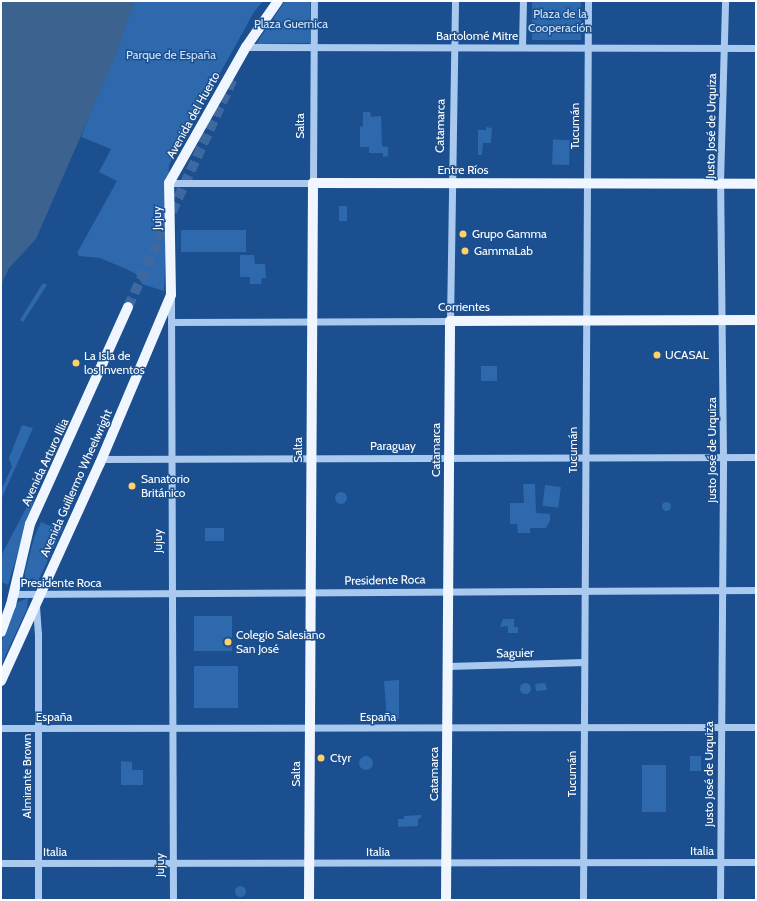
<!DOCTYPE html>
<html>
<head>
<meta charset="utf-8">
<style>
  body { margin:0 }
  #map { position:relative; width:757px; height:901px; overflow:hidden; background:#1b4f8f; font-family:Cabin,sans-serif }
  div>[style] { position:absolute }
  [style*='--x'] { left:calc(var(--x)*1px); top:calc(var(--y)*1px); width:calc(var(--w)*1px); rotate:calc(var(--a)*1deg) }
  .green>* { inset:0; background:#2e69ad; transform-origin:0 0 }
  .round { border-radius:50% }
  .water>* { inset:0; background:#3c6290 }
  .major-tunnel>* { height:10px; margin-top:-5px; transform-origin:0; background:repeating-linear-gradient(90deg,#3d69a0 0 10px,transparent 0 15px) }
  .minor>* { height:7px; margin:-3.5px; padding:0 3.5px; transform-origin:3.5px; border-radius:3.5px; background:#a9c9ee }
  .major>* { height:10px; margin:-5px; padding:0 5px; transform-origin:5px; border-radius:5px; background:#f0f6ff }
  .tram>* { height:1px; margin:-0.5px; padding:0 0.5px; transform-origin:0.5px; border-radius:0.5px; background:#fff }
  .dots>* { width:11px; height:11px; translate:-50% -50%; box-sizing:border-box; border:2px solid #1b4f8f; border-radius:50% }
  span { translate:-50% -50%; white-space:nowrap; text-align:center; line-height:1.15; -webkit-text-stroke:3px #1b4f8f; paint-order:stroke }
  .park-label { font-size:12px; color:#cfe3fa }
  .street-label { font-size:12px; color:#fff }
  .poi-label { font-size:12px; color:#fff }
  .left { translate:0 -50%; text-align:left }
  .frame { position:absolute; inset:0; border:2px solid #fff; pointer-events:none }
</style>
</head>
<body>
<div id="map">
  <div class="green">
    <i style="clip-path:polygon(135px 1px,263px 1px,254px 12px,169px 165px,164px 291px,142px 284px,136px 274px,126px 269px,100px 258px,79px 256px,77px 253px,117px 181px,99px 172px,111px 149px,81px 137px)"></i>
    <i style="clip-path:polygon(285px 1px,310px 1px,310px 43px,256px 44px)"></i>
    <i style="left:532px;top:1px;width:49px;height:39px"></i>
    <i style="clip-path:polygon(363px 112px,370px 112px,371px 117px,381px 116px,382px 146px,388px 147px,388px 156px,383px 157px,383px 153px,369px 153px,369px 147px,360px 147px,360px 127px,363px 126px)"></i>
    <i style="clip-path:polygon(486px 127px,492px 128px,491px 143px,483px 143px,482px 155px,478px 155px,478px 130px,486px 130px)"></i>
    <i style="left:570px;top:140px;width:25px;height:17px;rotate:92deg"></i>
    <i style="left:339px;top:206px;width:8px;height:15px"></i>
    <i style="left:246px;top:230px;width:22px;height:65px;rotate:90deg"></i>
    <i style="clip-path:polygon(240px 255px,254px 255px,255px 264px,265px 264px,266px 278px,262px 278px,261px 284px,250px 284px,250px 277px,240px 277px)"></i>
    <i style="clip-path:polygon(43px 283px,47px 285px,23px 322px,20px 320px)"></i>
    <i style="left:497px;top:366px;width:15px;height:16px;rotate:90deg"></i>
    <i style="clip-path:polygon(22px 425px,33px 428px,1px 500px,1px 490px,12px 467px,9px 458px)"></i>
    <i style="clip-path:polygon(523px 484px,535px 484px,536px 513px,550px 514px,550px 521px,546px 528px,530px 528px,530px 533px,518px 533px,517px 524px,510px 524px,510px 503px,524px 503px)"></i>
    <i style="left:545px;top:485px;width:16px;height:21px;rotate:7deg"></i>
    <i class="round" style="left:335px;top:492px;width:12px;height:12px"></i>
    <i style="clip-path:polygon(33px 495px,35px 496px,8px 585px,1px 582px,2px 554px)"></i>
    <i class="round" style="left:661.5px;top:501.5px;width:9px;height:9px"></i>
    <i style="clip-path:polygon(41px 522px,55px 528px,60px 524px,64px 526px,38px 581px,25px 584px,25px 572px,34px 538px)"></i>
    <i style="left:205px;top:528px;width:19px;height:13px"></i>
    <i style="clip-path:polygon(28px 598px,27px 609px,1px 665px,1px 643px,14px 608px,18px 602px)"></i>
    <i style="left:194px;top:616px;width:38px;height:35px"></i>
    <i style="clip-path:polygon(503px 619px,514px 619px,514px 627px,518px 627px,518px 633px,508px 633px,508px 626px,500px 627px)"></i>
    <i style="left:194px;top:666px;width:44px;height:42px"></i>
    <i style="clip-path:polygon(399px 680px,399px 719px,387px 719px,384px 681px)"></i>
    <i class="round" style="left:519.5px;top:682.5px;width:11px;height:11px"></i>
    <i style="clip-path:polygon(545px 683px,547px 690px,536px 691px,535px 684px)"></i>
    <i style="left:690px;top:756px;width:11px;height:15px"></i>
    <i class="round" style="left:359px;top:756px;width:14px;height:14px"></i>
    <i style="clip-path:polygon(121px 761px,132px 762px,132px 770px,143px 770px,143px 785px,121px 785px)"></i>
    <i style="left:642px;top:765px;width:24px;height:47px"></i>
    <i style="clip-path:polygon(421px 815px,421px 818px,418px 819px,418px 826px,398px 827px,398px 819px,404px 819px,404px 816px)"></i>
    <i class="round" style="left:234.5px;top:885.5px;width:11px;height:11px"></i>
  </div>
  <div class="water">
    <i style="clip-path:polygon(1px 1px,135px 1px,116px 55px,36px 239px,9px 268px,1px 285px)"></i>
  </div>
  <div class="major-tunnel">
    <i style="--x:128;--y:307;--w:251;--a:-65.3"></i>
  </div>
  <div class="minor">
    <i style="--x:246;--y:47;--w:510;--a:0.11"></i>
    <i style="--x:522;--y:47;--w:46;--a:-88.8"></i>
    <i style="--x:169;--y:183;--w:144;--a:0"></i>
    <i style="--x:313;--y:183;--w:182;--a:-89.7"></i>
    <i style="--x:171;--y:298;--w:602;--a:89.81"></i>
    <i style="--x:171;--y:322;--w:279;--a:-0.2"></i>
    <i style="--x:450;--y:321;--w:320;--a:-89.1"></i>
    <i style="--x:101;--y:459;--w:655;--a:-0.17"></i>
    <i style="--x:13;--y:594;--w:743;--a:-0.31"></i>
    <i style="--x:36;--y:606;--w:27;--a:86"></i>
    <i style="--x:38;--y:633;--w:267;--a:90"></i>
    <i style="--x:448;--y:666;--w:136;--a:-1.7"></i>
    <i style="--x:1;--y:728;--w:755;--a:-0.08"></i>
    <i style="--x:1;--y:863;--w:755;--a:-0.08"></i>
    <i style="--x:583;--y:900;--w:899;--a:-89.68"></i>
    <i style="--x:720;--y:900;--w:443;--a:-89.6"></i>
    <i style="--x:723;--y:457;--w:274;--a:-90.6"></i>
    <i style="--x:720;--y:183;--w:182;--a:-88.4"></i>
  </div>
  <div class="major">
    <i style="--x:1;--y:632;--w:29;--a:-70"></i>
    <i style="--x:11;--y:605;--w:83;--a:-76.8"></i>
    <i style="--x:30;--y:524;--w:238;--a:-65.7"></i>
    <i style="--x:1;--y:681;--w:239;--a:-65.6"></i>
    <i style="--x:100;--y:463;--w:182;--a:-67.1"></i>
    <i style="--x:171;--y:295;--w:112;--a:-91"></i>
    <i style="--x:169;--y:183;--w:156;--a:-60.5"></i>
    <i style="--x:246;--y:47;--w:56;--a:-55.2"></i>
    <i style="--x:309;--y:900;--w:717;--a:-89.68"></i>
    <i style="--x:313;--y:183;--w:443;--a:0.1"></i>
    <i style="--x:446;--y:900;--w:579;--a:-89.6"></i>
    <i style="--x:450;--y:321;--w:306;--a:-0.2"></i>
  </div>
  <div class="tram">
    <i style="--x:1;--y:671;--w:71;--a:-64.9"></i>
  </div>
  <div class="dots">
    <i style="left:463px;top:234px;background:#ffd166"></i>
    <i style="left:465px;top:251px;background:#ffd166"></i>
    <i style="left:657px;top:355px;background:#ffd166"></i>
    <i style="left:76px;top:363px;background:#ffd166"></i>
    <i style="left:132px;top:486px;background:#ffd166"></i>
    <i style="left:228px;top:642px;background:#ffd166"></i>
    <i style="left:321px;top:758px;background:#ffd166"></i>
  </div>
  <div class="park-label">
    <span style="left:560px;top:21px">Plaza de la<br>Cooperación</span>
    <span style="left:291px;top:24px">Plaza Guernica</span>
    <span style="left:171px;top:55px">Parque de España</span>
  </div>
  <div class="street-label">
    <span style="left:477px;top:36px">Bartolomé Mitre</span>
    <span style="left:193px;top:115px;rotate:-61deg">Avenida del Huerto</span>
    <span style="left:300px;top:126px;rotate:-90deg">Salta</span>
    <span style="left:440px;top:126px;rotate:-89deg">Catamarca</span>
    <span style="left:575px;top:126px;rotate:-90deg">Tucumán</span>
    <span style="left:711px;top:126px;rotate:-89deg">Justo José de Urquiza</span>
    <span style="left:463px;top:170px">Entre Ríos</span>
    <span style="left:157px;top:218px;rotate:-91deg">Jujuy</span>
    <span style="left:464px;top:307px">Corrientes</span>
    <span style="left:393px;top:446px">Paraguay</span>
    <span style="left:298px;top:450px;rotate:-90deg">Salta</span>
    <span style="left:436px;top:450px;rotate:-90deg">Catamarca</span>
    <span style="left:573px;top:450px;rotate:-90deg">Tucumán</span>
    <span style="left:712px;top:450px;rotate:-90deg">Justo José de Urquiza</span>
    <span style="left:45px;top:462px;rotate:-65deg">Avenida Arturo Illia</span>
    <span style="left:76px;top:483px;rotate:-66deg">Avenida Guillermo Wheelwright</span>
    <span style="left:158px;top:541px;rotate:-90deg">Jujuy</span>
    <span style="left:385px;top:580px;rotate:-1deg">Presidente Roca</span>
    <span style="left:61px;top:583px">Presidente Roca</span>
    <span style="left:515px;top:653px;rotate:-1deg">Saguier</span>
    <span style="left:54px;top:717px">España</span>
    <span style="left:378px;top:717px">España</span>
    <span style="left:296px;top:774px;rotate:-90deg">Salta</span>
    <span style="left:434px;top:774px;rotate:-90deg">Catamarca</span>
    <span style="left:572px;top:774px;rotate:-90deg">Tucumán</span>
    <span style="left:709px;top:774px;rotate:-90deg">Justo José de Urquiza</span>
    <span style="left:27px;top:776px;rotate:-90deg">Almirante Brown</span>
    <span style="left:702px;top:851px">Italia</span>
    <span style="left:55px;top:852px">Italia</span>
    <span style="left:378px;top:852px">Italia</span>
    <span style="left:160px;top:865px;rotate:-90deg">Jujuy</span>
  </div>
  <div class="poi-label">
    <span class="left" style="left:472px;top:234px">Grupo Gamma</span>
    <span class="left" style="left:474px;top:251px">GammaLab</span>
    <span class="left" style="left:665px;top:355px">UCASAL</span>
    <span class="left" style="left:84px;top:363px">La Isla de<br>los Inventos</span>
    <span class="left" style="left:141px;top:486px">Sanatorio<br>Británico</span>
    <span class="left" style="left:236px;top:642px">Colegio Salesiano<br>San José</span>
    <span class="left" style="left:330px;top:758px">Ctyr</span>
  </div>
  <div class="frame"></div>
</div>
</body>
</html>
